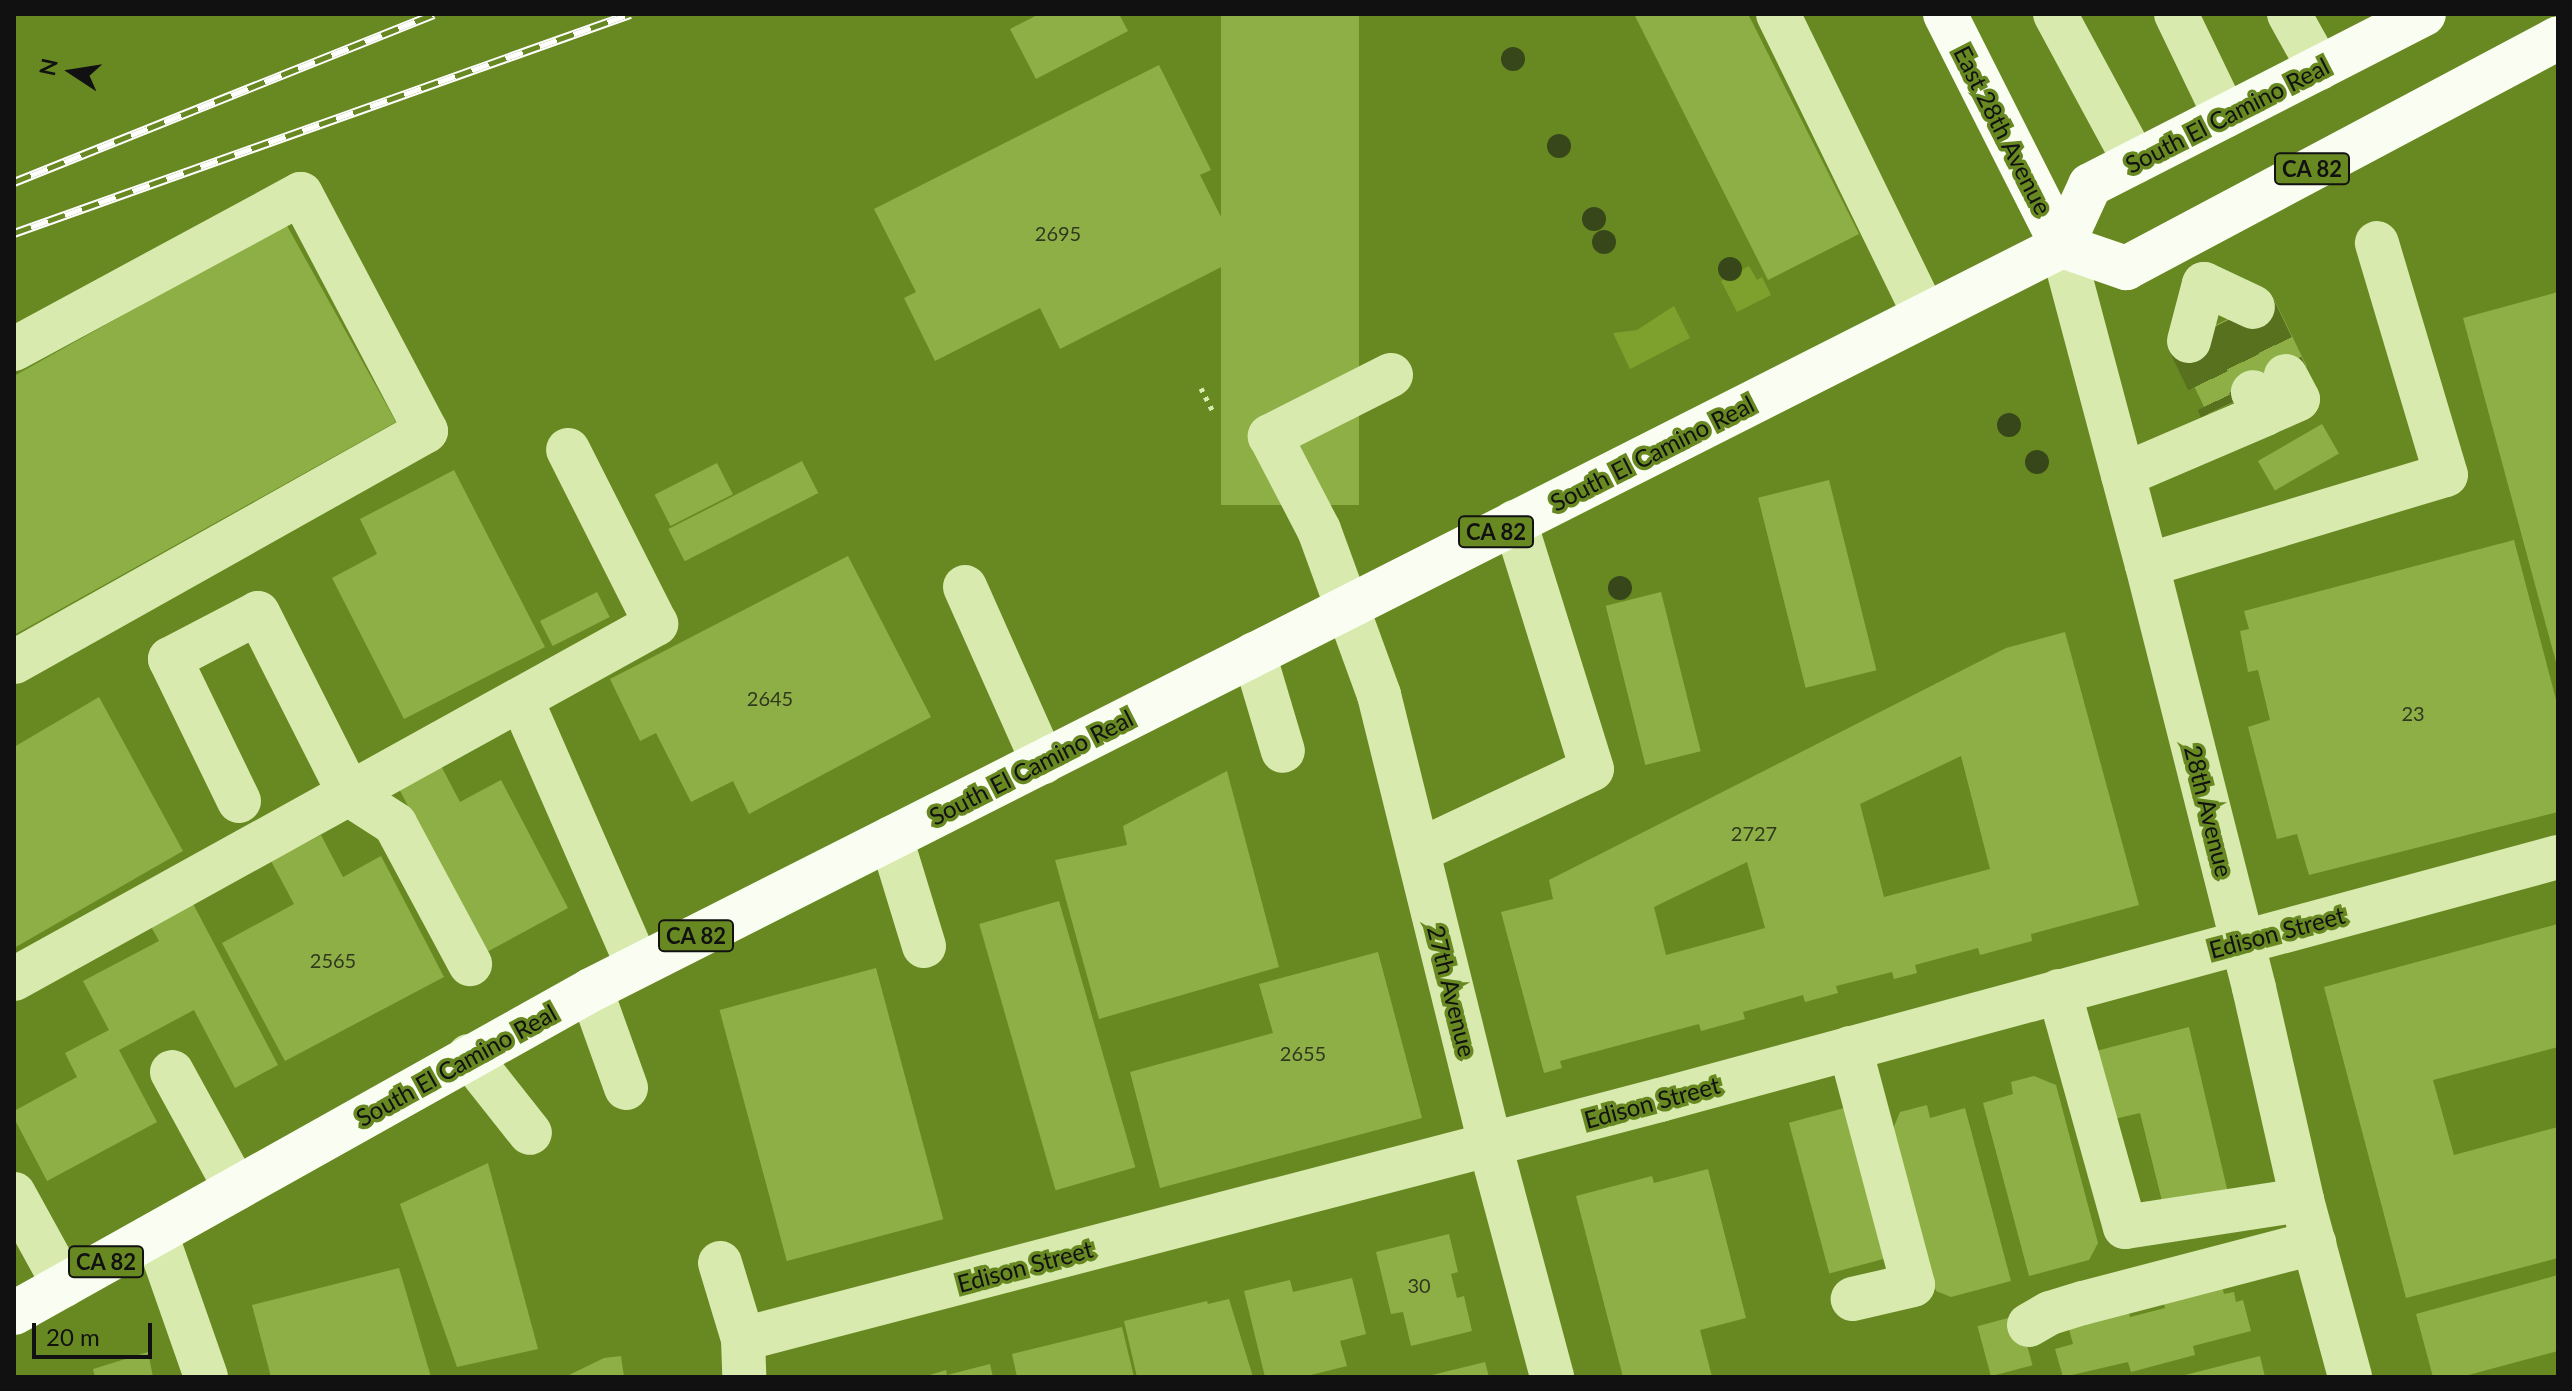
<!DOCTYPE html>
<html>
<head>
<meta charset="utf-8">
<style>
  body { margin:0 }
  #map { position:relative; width:2572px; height:1391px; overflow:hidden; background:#688922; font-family:Lato,sans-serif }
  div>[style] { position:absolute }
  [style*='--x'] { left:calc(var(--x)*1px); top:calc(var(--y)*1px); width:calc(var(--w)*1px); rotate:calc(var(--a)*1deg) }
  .green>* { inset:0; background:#7da12c }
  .building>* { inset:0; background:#8eaf46; transform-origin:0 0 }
  .minor-tunnel>* { height:44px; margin-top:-22px; transform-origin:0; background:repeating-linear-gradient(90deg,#57711f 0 44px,transparent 0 66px) }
  .path>* { height:5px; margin-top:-2.5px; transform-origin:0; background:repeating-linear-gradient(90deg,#d8eaae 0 4px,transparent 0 10px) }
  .minor>* { height:44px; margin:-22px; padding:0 22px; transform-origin:22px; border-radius:22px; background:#d8eaae }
  .major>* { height:44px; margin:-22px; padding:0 22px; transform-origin:22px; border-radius:22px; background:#fafef2 }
  .rail>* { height:9px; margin-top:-4.5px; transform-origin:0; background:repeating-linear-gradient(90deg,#688922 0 18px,#fff 0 36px); box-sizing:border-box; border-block:2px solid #fff }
  .trees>* { width:24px; height:24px; margin:-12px; border-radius:50%; background:#384719 }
  span { translate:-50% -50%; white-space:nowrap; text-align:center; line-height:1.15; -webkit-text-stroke:7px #688922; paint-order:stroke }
  .number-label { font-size:20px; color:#30381e }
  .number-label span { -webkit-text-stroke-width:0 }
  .shield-label span { padding:2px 6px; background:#688922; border:2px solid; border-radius:6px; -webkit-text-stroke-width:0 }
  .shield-label { font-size:22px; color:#111; font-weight:700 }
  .street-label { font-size:24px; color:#111 }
  .frame { position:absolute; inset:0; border:16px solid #111; pointer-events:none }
  .north { position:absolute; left:32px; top:32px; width:80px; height:80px; -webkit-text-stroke:6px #688922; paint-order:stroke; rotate:282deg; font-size:22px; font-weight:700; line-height:32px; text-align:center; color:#111 }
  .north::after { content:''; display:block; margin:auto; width:28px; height:36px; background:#111; clip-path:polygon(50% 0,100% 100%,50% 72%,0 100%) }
  .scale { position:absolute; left:32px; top:1323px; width:120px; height:36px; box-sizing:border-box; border:4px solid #111; border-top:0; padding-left:10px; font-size:24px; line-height:28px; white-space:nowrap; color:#111; -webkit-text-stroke:6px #688922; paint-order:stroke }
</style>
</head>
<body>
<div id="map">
  <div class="green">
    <i style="clip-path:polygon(1749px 266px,1757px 280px,1762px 277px,1771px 295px,1737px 312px,1721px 281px)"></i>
    <i style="clip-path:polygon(1674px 306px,1690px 338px,1630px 369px,1613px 333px,1637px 330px)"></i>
  </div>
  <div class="building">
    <i style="clip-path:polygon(1039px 14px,1119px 14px,1128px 31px,1036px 79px,1010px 29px)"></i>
    <i style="left:1221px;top:14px;width:138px;height:491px"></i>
    <i style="clip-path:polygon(1634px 14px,1748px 14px,1859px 234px,1768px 280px)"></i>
    <i style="clip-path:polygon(1159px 65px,1211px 170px,1200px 175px,1241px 257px,1060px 349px,1040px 308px,935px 361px,904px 298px,916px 292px,874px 209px)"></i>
    <i style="clip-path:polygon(286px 224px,396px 422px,14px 635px,14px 376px)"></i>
    <i style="clip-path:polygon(2558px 292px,2558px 666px,2557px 666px,2463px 318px)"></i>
    <i style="left:2273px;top:297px;width:77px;height:110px;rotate:64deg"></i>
    <i style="left:2322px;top:424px;width:34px;height:74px;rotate:60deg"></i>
    <i style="left:802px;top:461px;width:36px;height:150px;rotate:63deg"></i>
    <i style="left:717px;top:463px;width:35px;height:70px;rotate:63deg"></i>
    <i style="clip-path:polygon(454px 470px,545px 647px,404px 719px,332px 578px,377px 554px,360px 519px)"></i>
    <i style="left:1829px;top:480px;width:196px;height:73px;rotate:76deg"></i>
    <i style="clip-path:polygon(2514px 540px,2558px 707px,2558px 812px,2309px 875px,2297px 834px,2277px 839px,2248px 727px,2270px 720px,2258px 670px,2248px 672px,2240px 631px,2249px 629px,2244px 611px)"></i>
    <i style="clip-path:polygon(848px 556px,931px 717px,749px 814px,733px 781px,691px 802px,656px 733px,640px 741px,610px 679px)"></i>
    <i style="left:597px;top:592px;width:28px;height:64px;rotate:63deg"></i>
    <i style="left:1661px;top:592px;width:164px;height:57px;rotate:76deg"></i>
    <i style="clip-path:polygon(evenodd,2065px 632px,2139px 905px,2031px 934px,2032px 941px,1980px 955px,1978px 948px,1915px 965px,1917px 973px,1894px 979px,1892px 972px,1836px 986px,1838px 993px,1805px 1002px,1803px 995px,1743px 1012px,1745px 1019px,1701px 1031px,1699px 1024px,1560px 1061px,1562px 1068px,1544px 1073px,1501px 912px,1553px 899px,1549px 880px,2006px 648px,2065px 632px,1961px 756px,1990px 869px,1884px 897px,1860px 804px,1961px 756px,2065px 632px,1747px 862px,1765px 928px,1666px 955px,1654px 907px,1747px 862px)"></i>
    <i style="clip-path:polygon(99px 697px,183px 851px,14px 948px,14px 747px)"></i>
    <i style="clip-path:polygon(439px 762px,460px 802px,501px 780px,568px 908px,485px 953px,397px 785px)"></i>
    <i style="clip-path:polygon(1227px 771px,1279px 967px,1099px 1019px,1055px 860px,1127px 845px,1123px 826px)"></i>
    <i style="clip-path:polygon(321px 835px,343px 877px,381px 856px,444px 977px,285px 1061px,222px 943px,294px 904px,271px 861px)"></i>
    <i style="clip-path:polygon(190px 898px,278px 1065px,235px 1088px,194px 1010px,119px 1050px,157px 1122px,47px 1181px,14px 1118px,14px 1111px,77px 1077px,65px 1053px,109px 1030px,83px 981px,159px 941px,148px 921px)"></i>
    <i style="left:1059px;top:901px;width:277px;height:83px;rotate:74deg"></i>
    <i style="clip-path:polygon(2558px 924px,2558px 1047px,2433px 1080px,2454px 1155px,2558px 1127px,2558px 1258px,2406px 1298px,2324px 987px)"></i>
    <i style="clip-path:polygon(1378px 952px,1422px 1118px,1160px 1188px,1130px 1072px,1273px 1033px,1259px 984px)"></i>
    <i style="left:876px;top:968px;width:260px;height:162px;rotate:75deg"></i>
    <i style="clip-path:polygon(2189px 1027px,2228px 1193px,2164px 1209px,2140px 1113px,2110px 1120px,2092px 1052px)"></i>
    <i style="clip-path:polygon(2034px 1076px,2056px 1085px,2098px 1243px,2089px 1260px,2029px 1276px,1983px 1103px,2013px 1094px,2011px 1082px)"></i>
    <i style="clip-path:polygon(1927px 1105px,1930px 1118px,1965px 1108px,2011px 1281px,1951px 1297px,1936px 1291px,1893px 1129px,1900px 1112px)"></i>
    <i style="left:1844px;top:1108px;width:156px;height:57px;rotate:75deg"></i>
    <i style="clip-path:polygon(488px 1163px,538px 1349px,457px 1367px,400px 1204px)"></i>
    <i style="clip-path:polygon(1708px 1169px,1746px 1318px,1700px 1330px,1712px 1377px,1623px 1377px,1576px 1196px,1652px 1176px,1654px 1183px)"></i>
    <i style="clip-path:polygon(1449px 1234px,1458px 1272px,1451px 1274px,1457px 1298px,1464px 1296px,1472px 1331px,1411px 1346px,1403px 1312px,1391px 1314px,1376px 1252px)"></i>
    <i style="clip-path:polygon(399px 1268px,431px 1377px,271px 1377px,252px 1305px)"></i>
    <i style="clip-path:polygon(2219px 1273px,2224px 1294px,2234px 1292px,2236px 1302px,2243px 1300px,2251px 1331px,2193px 1346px,2195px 1355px,2131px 1372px,2128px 1362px,2063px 1377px,2055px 1349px,2073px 1344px,2065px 1314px,2128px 1309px,2130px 1317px,2165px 1308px,2164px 1304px)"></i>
    <i style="clip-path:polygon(2558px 1275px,2558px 1351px,2461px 1377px,2433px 1377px,2416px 1314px)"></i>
    <i style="clip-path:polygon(1352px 1278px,1366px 1334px,1340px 1341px,1347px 1366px,1303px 1377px,1265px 1377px,1244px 1291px,1290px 1280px,1293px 1292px)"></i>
    <i style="clip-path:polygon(1229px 1299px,1253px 1377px,1137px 1377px,1124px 1321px,1207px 1301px,1208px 1304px)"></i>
    <i style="left:2019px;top:1315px;width:52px;height:43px;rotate:75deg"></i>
    <i style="clip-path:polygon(1122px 1327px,1134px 1377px,1017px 1377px,1012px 1354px)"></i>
    <i style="clip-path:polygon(148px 1352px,153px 1377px,95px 1377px,93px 1369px)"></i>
    <i style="clip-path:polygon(621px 1356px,624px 1377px,565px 1377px,604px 1358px)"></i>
    <i style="clip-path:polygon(2260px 1356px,2265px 1377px,2181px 1377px,2181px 1376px)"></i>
    <i style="clip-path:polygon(1485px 1362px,1489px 1377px,1428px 1377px,1428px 1376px)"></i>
    <i style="clip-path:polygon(990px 1364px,993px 1377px,923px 1377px,946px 1370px,947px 1375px)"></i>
  </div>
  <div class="minor-tunnel">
    <i style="--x:2253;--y:307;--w:76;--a:64.4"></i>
    <i style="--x:2220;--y:324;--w:76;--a:64.1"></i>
    <i style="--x:2189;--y:341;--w:74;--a:64.5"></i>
  </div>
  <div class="path">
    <i style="--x:1201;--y:388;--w:28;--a:63"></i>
  </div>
  <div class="minor">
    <i style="--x:1778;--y:14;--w:335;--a:64"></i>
    <i style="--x:2055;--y:14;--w:168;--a:61.6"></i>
    <i style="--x:2176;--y:14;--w:113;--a:64.3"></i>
    <i style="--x:2289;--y:14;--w:62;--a:60.9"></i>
    <i style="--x:2062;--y:246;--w:330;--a:75.1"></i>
    <i style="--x:2147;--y:565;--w:436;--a:75.8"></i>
    <i style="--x:2254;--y:988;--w:217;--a:77.2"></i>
    <i style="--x:2302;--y:1200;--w:183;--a:74.8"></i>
    <i style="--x:2189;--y:341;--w:59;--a:-75.3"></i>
    <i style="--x:2204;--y:284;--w:54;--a:25.1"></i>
    <i style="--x:14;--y:349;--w:326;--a:-28.4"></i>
    <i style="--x:301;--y:194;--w:268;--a:62.2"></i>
    <i style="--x:426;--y:431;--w:472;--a:150.7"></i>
    <i style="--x:1391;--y:375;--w:136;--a:153.2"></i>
    <i style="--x:1270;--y:436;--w:106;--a:62.5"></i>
    <i style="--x:1319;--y:530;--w:176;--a:70"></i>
    <i style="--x:1379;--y:695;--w:463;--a:76.1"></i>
    <i style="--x:1490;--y:1145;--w:240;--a:75"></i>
    <i style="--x:2265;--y:414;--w:36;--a:-24"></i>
    <i style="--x:2298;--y:399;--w:26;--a:-118"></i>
    <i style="--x:2123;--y:475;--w:155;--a:-23.2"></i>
    <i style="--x:2265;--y:414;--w:25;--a:-119"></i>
    <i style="--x:2147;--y:565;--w:312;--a:-16.8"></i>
    <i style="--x:2446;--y:475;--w:242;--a:-106.6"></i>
    <i style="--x:965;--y:587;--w:192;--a:66"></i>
    <i style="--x:1254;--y:654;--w:101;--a:73.4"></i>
    <i style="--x:522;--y:701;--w:289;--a:66.4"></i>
    <i style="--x:239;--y:801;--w:158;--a:-115.9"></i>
    <i style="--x:170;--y:659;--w:99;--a:-27.6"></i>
    <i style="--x:258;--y:613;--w:204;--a:63.2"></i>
    <i style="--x:350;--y:795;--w:54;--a:32.8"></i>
    <i style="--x:395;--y:824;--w:159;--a:61.8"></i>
    <i style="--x:891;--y:838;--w:113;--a:73"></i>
    <i style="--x:1418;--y:851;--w:192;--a:-25.2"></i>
    <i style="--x:1592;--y:769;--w:259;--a:-107.3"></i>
    <i style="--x:14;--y:979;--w:734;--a:-28.94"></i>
    <i style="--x:656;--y:624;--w:195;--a:-116.8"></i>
    <i style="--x:591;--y:990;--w:104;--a:70.3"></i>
    <i style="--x:2059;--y:991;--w:245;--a:74.4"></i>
    <i style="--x:2125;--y:1227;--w:179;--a:-8.7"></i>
    <i style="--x:1850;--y:1048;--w:245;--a:75.1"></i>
    <i style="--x:1913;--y:1285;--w:62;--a:166.9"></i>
    <i style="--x:469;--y:1056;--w:98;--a:51.6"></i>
    <i style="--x:172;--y:1072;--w:133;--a:61.3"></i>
    <i style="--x:14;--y:1194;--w:104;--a:61.2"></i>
    <i style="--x:156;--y:1234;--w:151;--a:70.7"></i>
    <i style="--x:720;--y:1263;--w:79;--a:73.2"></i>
    <i style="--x:743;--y:1339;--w:38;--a:88"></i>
    <i style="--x:2029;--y:1325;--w:24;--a:-30"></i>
    <i style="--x:2050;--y:1313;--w:34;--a:-17"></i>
    <i style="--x:2083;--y:1303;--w:239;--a:-14.6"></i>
    <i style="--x:743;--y:1339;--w:948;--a:-14.61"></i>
    <i style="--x:1660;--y:1100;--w:930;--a:-15.14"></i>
  </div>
  <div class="major">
    <i style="--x:1945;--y:14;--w:260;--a:63.2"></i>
    <i style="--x:2062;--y:246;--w:68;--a:19"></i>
    <i style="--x:2126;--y:268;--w:489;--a:-28"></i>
    <i style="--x:14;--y:1313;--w:661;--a:-29.24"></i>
    <i style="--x:591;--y:990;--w:1648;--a:-26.83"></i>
    <i style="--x:2062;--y:246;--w:67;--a:-65.3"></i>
    <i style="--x:2090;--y:185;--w:375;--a:-27.1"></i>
  </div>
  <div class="rail">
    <i style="--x:14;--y:182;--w:452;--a:-21.8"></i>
    <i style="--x:14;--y:233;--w:654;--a:-19.57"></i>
  </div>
  <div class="trees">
    <i style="left:1513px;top:59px"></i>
    <i style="left:1559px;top:146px"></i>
    <i style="left:1594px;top:219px"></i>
    <i style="left:1604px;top:242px"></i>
    <i style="left:1730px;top:269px"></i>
    <i style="left:2009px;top:425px"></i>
    <i style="left:2037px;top:462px"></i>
    <i style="left:1620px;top:588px"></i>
  </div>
  <div class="number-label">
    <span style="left:1058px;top:233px">2695</span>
    <span style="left:770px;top:698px">2645</span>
    <span style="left:2413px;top:713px">23</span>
    <span style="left:1754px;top:833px">2727</span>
    <span style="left:333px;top:960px">2565</span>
    <span style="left:1303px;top:1053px">2655</span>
    <span style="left:1419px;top:1285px">30</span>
  </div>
  <div class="shield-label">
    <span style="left:2312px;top:169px">CA 82</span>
    <span style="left:1496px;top:532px">CA 82</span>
    <span style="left:696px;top:936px">CA 82</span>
    <span style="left:106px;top:1262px">CA 82</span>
  </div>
  <div class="street-label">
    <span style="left:2227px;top:115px;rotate:-27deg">South El Camino Real</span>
    <span style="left:2003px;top:130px;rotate:63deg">East 28th Avenue</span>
    <span style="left:1652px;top:453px;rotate:-27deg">South El Camino Real</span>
    <span style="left:1031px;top:767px;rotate:-27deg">South El Camino Real</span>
    <span style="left:2209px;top:811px;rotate:76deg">28th Avenue</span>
    <span style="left:2277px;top:932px;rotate:-15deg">Edison Street</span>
    <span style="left:1452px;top:991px;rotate:76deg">27th Avenue</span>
    <span style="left:456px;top:1065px;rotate:-29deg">South El Camino Real</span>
    <span style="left:1652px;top:1102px;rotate:-15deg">Edison Street</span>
    <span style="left:1025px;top:1266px;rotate:-15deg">Edison Street</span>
  </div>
  <div class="frame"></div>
  <div class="north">N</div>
  <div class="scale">20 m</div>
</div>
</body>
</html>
